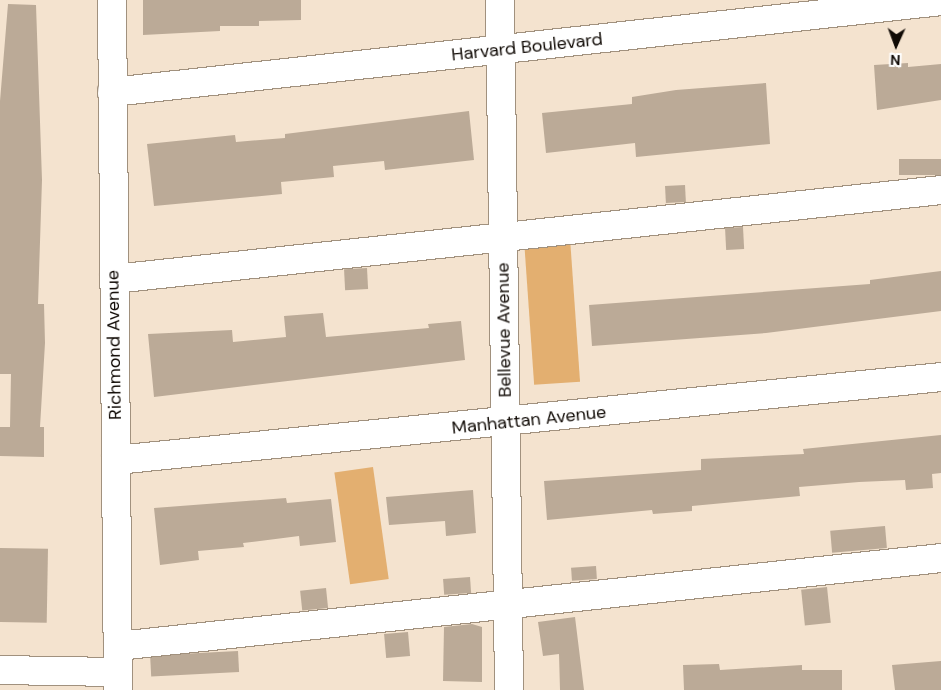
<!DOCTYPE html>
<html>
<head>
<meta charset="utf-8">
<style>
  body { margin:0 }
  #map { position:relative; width:941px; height:690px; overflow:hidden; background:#f4e3cf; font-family:"DM Sans",sans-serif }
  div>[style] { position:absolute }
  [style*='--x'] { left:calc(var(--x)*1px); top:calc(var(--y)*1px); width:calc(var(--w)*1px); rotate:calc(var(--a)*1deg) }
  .green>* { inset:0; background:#e3af70; transform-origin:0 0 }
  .building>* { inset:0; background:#bbaa97; transform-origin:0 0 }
  .roads { filter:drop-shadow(1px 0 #a1917e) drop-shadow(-1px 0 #a1917e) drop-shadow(0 1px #a1917e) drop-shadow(0 -1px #a1917e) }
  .minor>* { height:28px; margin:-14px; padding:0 14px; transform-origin:14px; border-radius:14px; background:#fff }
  span { translate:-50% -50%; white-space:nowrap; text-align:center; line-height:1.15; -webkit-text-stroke:5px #fff; paint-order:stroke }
  .street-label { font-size:18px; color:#100a05 }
  .north { position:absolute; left:871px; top:20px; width:50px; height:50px; -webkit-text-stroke:4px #fff; paint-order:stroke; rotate:182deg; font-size:14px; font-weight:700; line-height:20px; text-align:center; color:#100a05 }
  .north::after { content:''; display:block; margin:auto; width:18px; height:22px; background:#100a05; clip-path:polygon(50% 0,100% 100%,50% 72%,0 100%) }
</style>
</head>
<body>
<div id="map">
  <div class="green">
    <i style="left:570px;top:238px;width:144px;height:46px;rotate:86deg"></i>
    <i style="left:373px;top:467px;width:113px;height:39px;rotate:82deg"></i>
  </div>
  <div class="building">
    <i style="clip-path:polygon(143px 0,301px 0,301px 20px,259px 21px,259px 26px,220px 26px,220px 31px,143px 35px)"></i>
    <i style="clip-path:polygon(8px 4px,36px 5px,42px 180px,38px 304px,44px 304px,45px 343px,40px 427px,44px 427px,44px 457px,0 456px,0 427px,10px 427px,11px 374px,0 374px,0 101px)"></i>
    <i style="clip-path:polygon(908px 63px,908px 67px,941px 64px,941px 100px,877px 110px,874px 65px)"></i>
    <i style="clip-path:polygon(766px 83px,770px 144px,636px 157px,635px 143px,546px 153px,542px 113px,632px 104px,632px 97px,676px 90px)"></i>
    <i style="clip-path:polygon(469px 111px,474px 160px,385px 170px,384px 161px,333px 166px,334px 177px,281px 182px,282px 194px,154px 206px,147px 144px,235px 135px,236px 142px,285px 138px,285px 134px)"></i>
    <i style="left:941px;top:159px;width:16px;height:42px;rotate:90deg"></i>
    <i style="left:685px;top:185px;width:17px;height:20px;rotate:87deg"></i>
    <i style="left:743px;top:227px;width:22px;height:18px;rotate:87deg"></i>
    <i style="left:367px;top:268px;width:21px;height:23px;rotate:87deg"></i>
    <i style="clip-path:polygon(941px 271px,941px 311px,766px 333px,592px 346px,589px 305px,870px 284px,870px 280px)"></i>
    <i style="clip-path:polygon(323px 313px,326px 337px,429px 328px,428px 324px,461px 321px,465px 360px,154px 397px,148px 334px,232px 330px,233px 342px,286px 337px,284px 316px)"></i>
    <i style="clip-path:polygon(941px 435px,941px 473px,932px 474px,933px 488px,906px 490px,905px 480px,859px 482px,799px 487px,800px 496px,692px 506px,692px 511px,653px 514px,652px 510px,547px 520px,544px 481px,701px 470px,701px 459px,804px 454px,803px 449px)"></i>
    <i style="clip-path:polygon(473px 490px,476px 533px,446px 536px,445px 521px,389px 525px,386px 497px)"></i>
    <i style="clip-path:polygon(286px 498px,287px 503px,331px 499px,336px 542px,300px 546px,299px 536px,243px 543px,244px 547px,198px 551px,199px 560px,160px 565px,154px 508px)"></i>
    <i style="left:885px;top:526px;width:22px;height:55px;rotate:85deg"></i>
    <i style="left:0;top:548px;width:48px;height:74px;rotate:1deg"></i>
    <i style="left:596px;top:566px;width:13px;height:25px;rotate:86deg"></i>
    <i style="left:470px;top:577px;width:16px;height:27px;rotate:86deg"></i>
    <i style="left:827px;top:587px;width:36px;height:26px;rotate:84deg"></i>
    <i style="left:326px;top:588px;width:20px;height:26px;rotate:84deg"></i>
    <i style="clip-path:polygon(575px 617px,584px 690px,560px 690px,559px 654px,543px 656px,538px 622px)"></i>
    <i style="clip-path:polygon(472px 624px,482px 627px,482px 682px,443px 681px,444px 627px)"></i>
    <i style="left:408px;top:632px;width:24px;height:24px;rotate:85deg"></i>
    <i style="left:238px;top:651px;width:21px;height:88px;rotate:87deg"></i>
    <i style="clip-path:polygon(941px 661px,941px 690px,895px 690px,892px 665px)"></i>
    <i style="clip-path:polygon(719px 664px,720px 670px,802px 665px,802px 670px,842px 670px,842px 690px,684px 690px,683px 665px)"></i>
  </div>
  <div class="roads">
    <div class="minor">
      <i style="--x:112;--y:0;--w:690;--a:89.5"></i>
      <i style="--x:500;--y:0;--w:690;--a:89.25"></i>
      <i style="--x:112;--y:92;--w:834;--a:-6.26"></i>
      <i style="--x:114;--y:279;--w:832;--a:-6.14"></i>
      <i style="--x:116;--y:460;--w:829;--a:-5.74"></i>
      <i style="--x:118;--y:646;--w:828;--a:-6.1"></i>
      <i style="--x:0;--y:670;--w:118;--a:1"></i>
    </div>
  </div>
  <div class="street-label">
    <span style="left:527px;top:47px;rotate:-6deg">Harvard Boulevard</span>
    <span style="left:504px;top:330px;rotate:-91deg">Bellevue Avenue</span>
    <span style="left:114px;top:345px;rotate:-91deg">Richmond Avenue</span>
    <span style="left:529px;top:420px;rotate:-6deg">Manhattan Avenue</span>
  </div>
  <div class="north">N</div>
</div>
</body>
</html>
